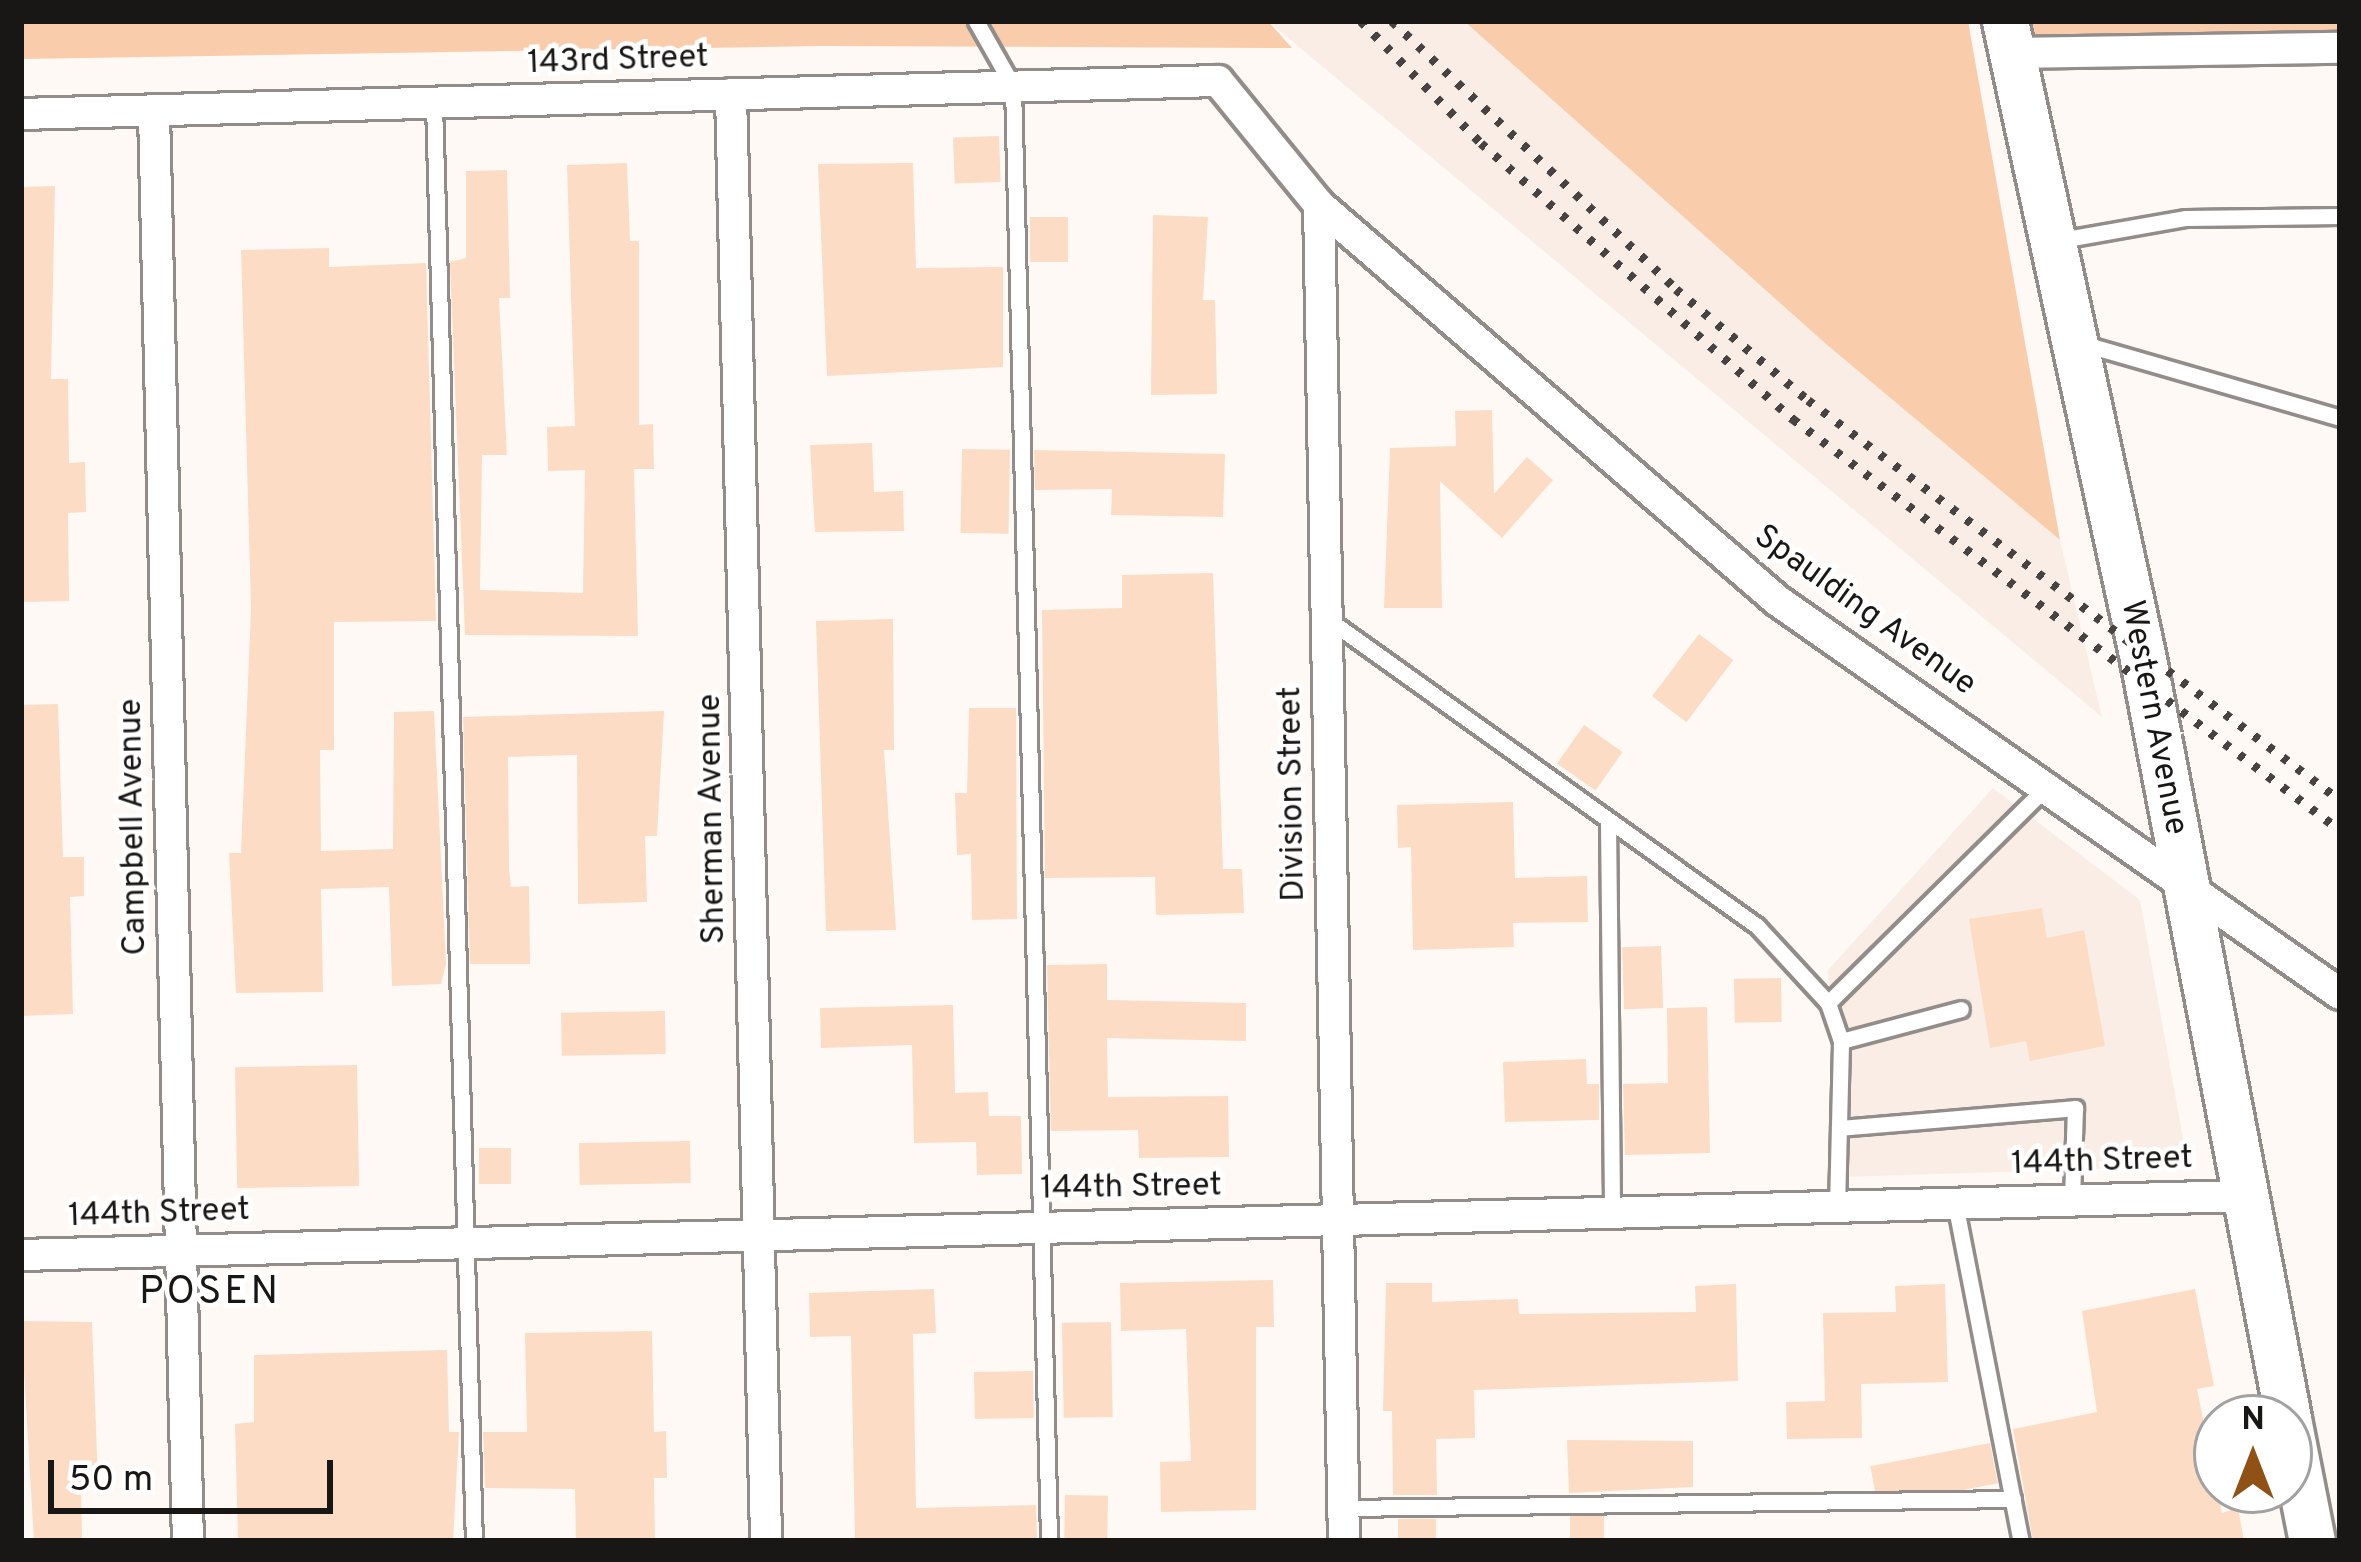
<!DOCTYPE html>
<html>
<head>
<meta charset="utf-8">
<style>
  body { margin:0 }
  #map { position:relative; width:2361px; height:1562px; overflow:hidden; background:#fef9f5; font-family:Overpass,sans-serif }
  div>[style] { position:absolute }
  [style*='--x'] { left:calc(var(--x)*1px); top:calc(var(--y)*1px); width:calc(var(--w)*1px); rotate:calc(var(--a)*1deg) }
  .built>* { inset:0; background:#faede5 }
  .green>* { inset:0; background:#f9ccab }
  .building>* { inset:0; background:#fcdcc5; transform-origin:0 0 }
  .roads { filter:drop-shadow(3px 0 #928d8a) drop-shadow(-3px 0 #928d8a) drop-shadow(0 3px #928d8a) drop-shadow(0 -3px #928d8a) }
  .lane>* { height:15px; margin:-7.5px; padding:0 7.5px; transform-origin:7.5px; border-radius:7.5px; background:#fff }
  .street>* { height:30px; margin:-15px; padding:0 15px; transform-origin:15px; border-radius:15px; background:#fff }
  .secondary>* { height:45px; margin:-22.5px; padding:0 22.5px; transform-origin:22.5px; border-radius:22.5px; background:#fff }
  .rail>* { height:9px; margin-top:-4.5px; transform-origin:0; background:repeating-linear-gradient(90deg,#464342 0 6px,transparent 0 18px) }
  span { translate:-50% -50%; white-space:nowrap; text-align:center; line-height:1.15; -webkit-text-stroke:9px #fff; paint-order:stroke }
  .street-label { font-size:33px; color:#191716 }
  .quarter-label { font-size:39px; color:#191716; letter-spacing:3px }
  .frame { position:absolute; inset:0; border:24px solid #191716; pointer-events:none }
  .north { position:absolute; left:2193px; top:1394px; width:120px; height:120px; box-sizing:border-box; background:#fff; border:3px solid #a3a2a2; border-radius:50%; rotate:0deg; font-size:33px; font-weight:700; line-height:48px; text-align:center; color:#191716 }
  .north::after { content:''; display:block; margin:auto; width:42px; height:54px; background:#8f5116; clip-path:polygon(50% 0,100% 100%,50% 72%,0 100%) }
  .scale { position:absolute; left:48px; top:1460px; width:285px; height:54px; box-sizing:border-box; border:6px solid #191716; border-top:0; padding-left:15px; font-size:36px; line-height:42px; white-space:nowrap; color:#191716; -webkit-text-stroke:9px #fff; paint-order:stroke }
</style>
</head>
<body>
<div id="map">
  <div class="built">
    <i style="clip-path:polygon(1268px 21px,1464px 21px,1826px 344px,2060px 540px,2102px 717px)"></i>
    <i style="clip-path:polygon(1993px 788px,2140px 900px,2188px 1166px,1842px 1177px,1828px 970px)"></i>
  </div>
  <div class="green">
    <i style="clip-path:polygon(21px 21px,1268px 21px,1292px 48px,820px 46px,21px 59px)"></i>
    <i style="clip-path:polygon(1464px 21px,1968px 21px,2060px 540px,1826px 344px)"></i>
    <i style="clip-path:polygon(1981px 21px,2340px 21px,2340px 48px,2012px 53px)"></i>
  </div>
  <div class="building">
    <i style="left:999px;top:136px;width:46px;height:46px;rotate:88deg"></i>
    <i style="clip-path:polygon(627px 163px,630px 241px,639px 241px,639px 425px,653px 424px,654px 469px,634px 469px,638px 636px,465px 635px,450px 262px,466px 258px,466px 171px,507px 170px,510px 298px,499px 298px,507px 455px,482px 455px,480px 590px,583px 593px,585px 470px,548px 471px,547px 427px,575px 426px,567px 165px)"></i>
    <i style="clip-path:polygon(913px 163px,916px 268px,1003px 267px,1003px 367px,827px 376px,818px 164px)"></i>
    <i style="clip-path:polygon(55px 186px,51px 379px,68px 379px,69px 463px,85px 462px,86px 512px,68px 513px,69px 601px,21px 602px,21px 187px)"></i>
    <i style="clip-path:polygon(1153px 215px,1208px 217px,1203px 300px,1215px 300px,1217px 394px,1151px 395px)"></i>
    <i style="left:1030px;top:217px;width:38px;height:45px"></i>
    <i style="clip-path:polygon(329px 248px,329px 267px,426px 263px,436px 621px,334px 622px,334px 750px,320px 750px,321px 851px,393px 849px,394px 712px,434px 711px,446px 964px,441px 984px,392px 986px,389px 887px,321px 889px,323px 992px,236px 993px,229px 853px,241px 853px,251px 608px,241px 250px)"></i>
    <i style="clip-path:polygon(1492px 410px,1494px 494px,1527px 457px,1553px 480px,1502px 538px,1440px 481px,1442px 608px,1384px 608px,1390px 448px,1456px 446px,1455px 411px)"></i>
    <i style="clip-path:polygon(872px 443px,874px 492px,903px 491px,904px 531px,815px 532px,810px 445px)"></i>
    <i style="left:962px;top:449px;width:48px;height:84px;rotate:1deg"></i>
    <i style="clip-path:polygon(1034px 450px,1225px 454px,1223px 517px,1111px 515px,1112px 489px,1035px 490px)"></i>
    <i style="clip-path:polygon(1213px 573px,1223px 869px,1242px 869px,1244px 913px,1156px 915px,1155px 877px,1045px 878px,1042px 610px,1122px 608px,1122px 575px)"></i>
    <i style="clip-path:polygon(893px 619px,894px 750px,884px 750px,896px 930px,826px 931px,816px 621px)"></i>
    <i style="left:1699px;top:634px;width:43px;height:78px;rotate:37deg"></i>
    <i style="clip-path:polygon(58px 704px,63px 857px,84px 857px,84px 896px,70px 897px,73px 1014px,21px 1016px,21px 705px)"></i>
    <i style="clip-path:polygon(969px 708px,1016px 708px,1017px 919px,972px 920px,971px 854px,957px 855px,955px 793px,967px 793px)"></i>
    <i style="clip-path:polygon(664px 711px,657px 836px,645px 836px,647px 902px,578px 904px,577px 755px,508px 757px,509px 870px,511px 887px,529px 886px,530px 964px,470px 964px,463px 717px)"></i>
    <i style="left:1584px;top:725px;width:47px;height:47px;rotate:35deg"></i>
    <i style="clip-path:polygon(1513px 802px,1515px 878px,1587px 876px,1588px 922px,1513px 923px,1514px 947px,1413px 950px,1411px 847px,1398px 848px,1397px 805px)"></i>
    <i style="clip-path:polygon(2042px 908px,2047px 938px,2084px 930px,2105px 1046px,2030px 1061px,2026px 1041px,1990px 1048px,1969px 919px)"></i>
    <i style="left:1661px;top:946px;width:62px;height:39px;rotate:88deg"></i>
    <i style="clip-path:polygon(1107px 964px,1107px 1000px,1246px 1003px,1246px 1041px,1107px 1038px,1108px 1097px,1228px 1096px,1229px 1157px,1139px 1158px,1138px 1130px,1051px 1131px,1047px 965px)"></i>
    <i style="left:1781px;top:978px;width:44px;height:47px;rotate:89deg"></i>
    <i style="clip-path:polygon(953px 1005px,955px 1093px,988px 1092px,989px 1116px,1021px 1116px,1022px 1174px,977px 1175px,976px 1142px,914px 1143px,912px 1045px,821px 1048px,820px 1008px)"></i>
    <i style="clip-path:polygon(1707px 1007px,1710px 1153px,1625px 1155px,1623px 1084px,1668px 1083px,1667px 1008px)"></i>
    <i style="left:665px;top:1011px;width:43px;height:104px;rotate:89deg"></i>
    <i style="clip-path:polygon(1586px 1059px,1587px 1084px,1599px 1084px,1599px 1120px,1505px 1122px,1503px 1062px)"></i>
    <i style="left:357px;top:1065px;width:121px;height:122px;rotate:89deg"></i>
    <i style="left:690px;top:1141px;width:42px;height:111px;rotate:89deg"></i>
    <i style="left:479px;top:1148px;width:32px;height:36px"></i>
    <i style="clip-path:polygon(1273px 1280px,1274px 1327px,1256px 1327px,1256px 1510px,1161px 1512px,1160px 1462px,1191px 1461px,1186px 1329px,1121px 1331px,1120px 1283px)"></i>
    <i style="clip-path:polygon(1386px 1283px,1432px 1283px,1432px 1302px,1518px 1299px,1519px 1314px,1696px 1312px,1695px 1286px,1736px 1284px,1738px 1381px,1474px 1390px,1475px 1438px,1436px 1439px,1437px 1495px,1393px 1495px,1392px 1411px,1383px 1411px)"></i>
    <i style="clip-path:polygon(1945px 1284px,1948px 1382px,1861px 1384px,1862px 1438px,1787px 1439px,1786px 1402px,1825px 1401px,1823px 1313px,1896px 1312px,1895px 1286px)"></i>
    <i style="clip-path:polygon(934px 1289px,936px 1333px,913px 1334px,916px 1508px,1036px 1505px,1037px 1539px,855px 1541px,851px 1336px,810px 1337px,809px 1293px)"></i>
    <i style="clip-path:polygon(2195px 1289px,2214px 1386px,2197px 1389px,2222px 1513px,2238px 1508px,2244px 1541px,2033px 1541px,2013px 1429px,2097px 1412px,2082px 1311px)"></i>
    <i style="clip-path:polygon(21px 1321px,92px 1322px,98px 1482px,81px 1482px,82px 1541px,34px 1541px)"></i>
    <i style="left:1111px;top:1322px;width:95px;height:49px;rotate:89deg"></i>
    <i style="clip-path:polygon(652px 1331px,654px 1432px,666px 1431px,667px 1478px,654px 1478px,655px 1541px,576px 1541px,575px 1489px,485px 1488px,483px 1432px,527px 1432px,525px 1333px)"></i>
    <i style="clip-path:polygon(447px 1350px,449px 1432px,459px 1432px,453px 1541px,238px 1541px,235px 1424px,254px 1422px,254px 1355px)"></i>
    <i style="left:1033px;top:1371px;width:47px;height:59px;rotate:89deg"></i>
    <i style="clip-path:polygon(1567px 1440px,1693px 1441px,1693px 1487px,1569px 1493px)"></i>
    <i style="left:1990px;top:1443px;width:41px;height:122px;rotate:79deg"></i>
    <i style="left:1065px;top:1495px;width:43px;height:44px;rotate:1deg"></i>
    <i style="left:1604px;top:1516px;width:25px;height:34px;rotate:90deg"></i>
    <i style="left:1398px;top:1519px;width:38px;height:22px"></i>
  </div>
  <div class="roads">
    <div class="lane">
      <i style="--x:976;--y:21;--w:75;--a:60.4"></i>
      <i style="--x:1013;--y:86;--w:1455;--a:88.58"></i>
      <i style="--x:434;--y:103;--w:1439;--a:88.41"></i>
      <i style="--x:2055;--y:241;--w:133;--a:-10"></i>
      <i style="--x:2186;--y:218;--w:154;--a:-0.7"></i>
      <i style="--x:2081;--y:343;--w:270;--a:16.1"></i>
      <i style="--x:1329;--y:620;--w:526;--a:35.56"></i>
      <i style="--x:1757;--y:926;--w:105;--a:47.3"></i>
      <i style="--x:1608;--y:820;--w:393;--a:89.4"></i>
      <i style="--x:1841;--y:1041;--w:124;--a:-14.9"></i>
      <i style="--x:1839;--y:1128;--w:237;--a:-4.8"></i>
      <i style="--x:2075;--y:1108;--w:92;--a:91.9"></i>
      <i style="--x:1955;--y:1203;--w:344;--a:79"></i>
      <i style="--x:1837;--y:1207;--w:166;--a:-88.6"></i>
      <i style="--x:1841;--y:1041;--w:40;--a:-108.9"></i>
      <i style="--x:1828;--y:1003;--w:307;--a:-44.7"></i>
      <i style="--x:1344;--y:1508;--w:669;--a:-0.77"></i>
    </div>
    <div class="street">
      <i style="--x:2012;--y:53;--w:328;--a:-0.9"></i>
      <i style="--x:731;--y:94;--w:1447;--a:88.61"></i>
      <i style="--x:154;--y:112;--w:1429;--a:88.64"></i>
      <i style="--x:21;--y:114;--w:1197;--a:-1.58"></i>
      <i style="--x:1218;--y:81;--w:160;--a:50.8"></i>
      <i style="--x:1319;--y:205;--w:1336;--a:88.93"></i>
      <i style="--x:1319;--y:205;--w:606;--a:40.79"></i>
      <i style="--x:1778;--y:601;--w:686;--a:34.96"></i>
      <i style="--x:21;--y:1255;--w:2223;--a:-1.52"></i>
    </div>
    <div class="secondary">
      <i style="--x:2005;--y:21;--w:648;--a:77.79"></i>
      <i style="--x:2142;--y:654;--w:778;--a:79.18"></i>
      <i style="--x:2289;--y:1424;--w:119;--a:78.9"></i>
    </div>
  </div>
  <div class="rail">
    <i style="--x:1361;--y:21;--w:171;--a:45.5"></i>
    <i style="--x:1481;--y:143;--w:417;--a:41.5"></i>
    <i style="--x:1793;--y:419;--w:684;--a:36.92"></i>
    <i style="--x:1392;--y:21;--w:390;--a:43.3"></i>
    <i style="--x:1676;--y:289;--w:172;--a:40.1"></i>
    <i style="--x:1808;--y:400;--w:666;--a:36.94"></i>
  </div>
  <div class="street-label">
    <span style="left:618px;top:62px;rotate:-2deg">143rd Street</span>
    <span style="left:1864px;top:612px;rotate:36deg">Spaulding Avenue</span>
    <span style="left:2152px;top:718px;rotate:79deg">Western Avenue</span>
    <span style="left:1294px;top:794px;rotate:-91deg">Division Street</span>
    <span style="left:714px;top:819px;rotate:-91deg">Sherman Avenue</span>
    <span style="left:135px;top:827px;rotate:-91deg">Campbell Avenue</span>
    <span style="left:2102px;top:1163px;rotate:-2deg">144th Street</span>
    <span style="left:1131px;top:1189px;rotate:-1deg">144th Street</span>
    <span style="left:159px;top:1215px;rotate:-2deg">144th Street</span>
  </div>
  <div class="quarter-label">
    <span style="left:210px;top:1294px">POSEN</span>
  </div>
  <div class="frame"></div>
  <div class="north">N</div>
  <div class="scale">50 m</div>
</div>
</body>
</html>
